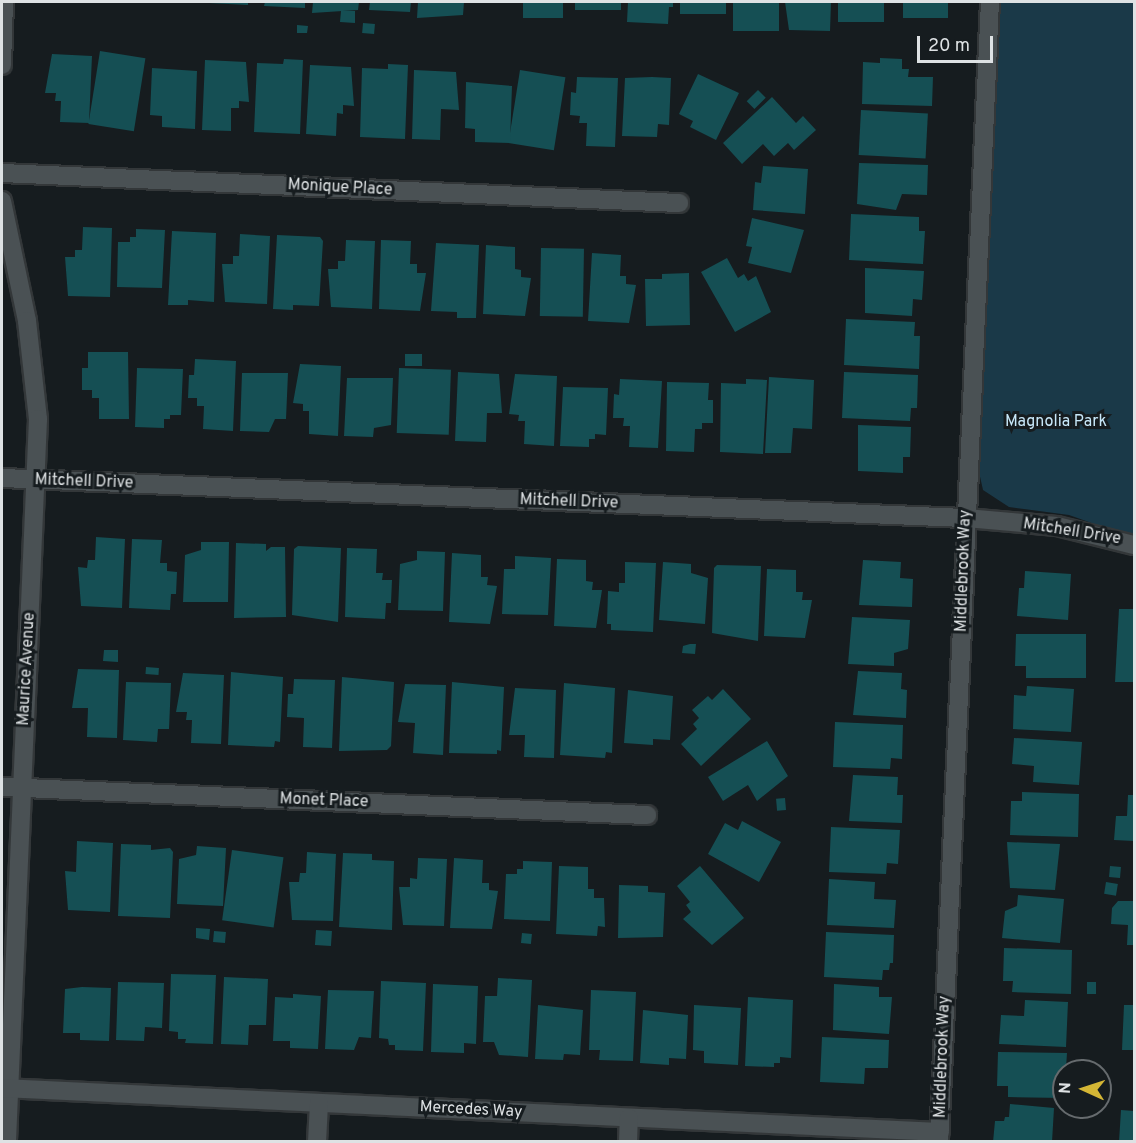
<!DOCTYPE html>
<html>
<head>
<meta charset="utf-8">
<style>
  body { margin:0 }
  #map { position:relative; width:1136px; height:1143px; overflow:hidden; background:#161c1f; font-family:Overpass,sans-serif }
  div>[style] { position:absolute }
  [style*='--x'] { left:calc(var(--x)*1px); top:calc(var(--y)*1px); width:calc(var(--w)*1px); rotate:calc(var(--a)*1deg) }
  .green>* { inset:0; background:#1a3948 }
  .building>* { inset:0; background:#154f54; transform-origin:0 0 }
  .roads { filter:drop-shadow(2px 0 #333739) drop-shadow(-2px 0 #333739) drop-shadow(0 2px #333739) drop-shadow(0 -2px #333739) }
  .minor>* { height:18px; margin:-9px; padding:0 9px; transform-origin:9px; border-radius:9px; background:#4a5154 }
  span { translate:-50% -50%; white-space:nowrap; text-align:center; line-height:1.15; -webkit-text-stroke:6px #161c1f; paint-order:stroke }
  .street-label { font-size:16px; color:#dee2e4 }
  .park-label { font-size:16px; color:#c8e8f9 }
  .frame { position:absolute; inset:0; border:3px solid #dee2e4; pointer-events:none }
  .north { position:absolute; left:1052px; top:1059px; width:60px; height:60px; box-sizing:border-box; background:#161c1f; border:2px solid #666b6e; border-radius:50%; rotate:273deg; font-size:16px; font-weight:700; line-height:24px; text-align:center; color:#dee2e4 }
  .north::after { content:''; display:block; margin:auto; width:21px; height:27px; background:#d4b635; clip-path:polygon(50% 0,100% 100%,50% 72%,0 100%) }
  .scale { position:absolute; left:917px; top:36px; width:76px; height:27px; box-sizing:border-box; border:3px solid #dee2e4; border-top:0; padding-left:8px; font-size:18px; line-height:21px; white-space:nowrap; color:#dee2e4; -webkit-text-stroke:4px #161c1f; paint-order:stroke }
</style>
</head>
<body>
<div id="map">
  <div class="green">
    <i style="clip-path:polygon(996px 2px,1134px 2px,1134px 538px,1069px 515px,1009px 507px,983px 490px,975px 454px)"></i>
  </div>
  <div class="building">
    <i style="clip-path:polygon(209px 2px,248px 2px,248px 5px,209px 3px)"></i>
    <i style="clip-path:polygon(265px 2px,305px 2px,305px 8px,264px 6px)"></i>
    <i style="clip-path:polygon(313px 2px,359px 2px,358px 10px,312px 13px)"></i>
    <i style="clip-path:polygon(370px 2px,411px 2px,410px 12px,369px 10px)"></i>
    <i style="clip-path:polygon(418px 2px,464px 2px,463px 15px,417px 18px)"></i>
    <i style="left:523px;top:2px;width:40px;height:16px"></i>
    <i style="left:575px;top:2px;width:46px;height:8px"></i>
    <i style="clip-path:polygon(628px 2px,673px 2px,673px 7px,669px 7px,668px 24px,627px 22px)"></i>
    <i style="left:680px;top:2px;width:46px;height:12px"></i>
    <i style="left:733px;top:2px;width:46px;height:29px"></i>
    <i style="clip-path:polygon(785px 2px,831px 2px,830px 31px,789px 30px)"></i>
    <i style="left:838px;top:2px;width:46px;height:20px"></i>
    <i style="left:903px;top:2px;width:45px;height:16px"></i>
    <i style="clip-path:polygon(341px 11px,355px 11px,355px 23px,340px 22px)"></i>
    <i style="left:363px;top:23px;width:12px;height:10px;rotate:5deg"></i>
    <i style="clip-path:polygon(297px 25px,308px 26px,307px 33px,297px 33px)"></i>
    <i style="left:100px;top:51px;width:46px;height:74px;rotate:9deg"></i>
    <i style="clip-path:polygon(52px 54px,92px 56px,89px 123px,60px 122px,61px 101px,55px 101px,56px 93px,45px 93px)"></i>
    <i style="clip-path:polygon(880px 58px,902px 59px,902px 69px,909px 69px,908px 77px,933px 77px,932px 106px,862px 104px,863px 62px,880px 63px)"></i>
    <i style="clip-path:polygon(284px 59px,303px 60px,300px 134px,254px 132px,257px 63px,283px 64px)"></i>
    <i style="clip-path:polygon(205px 60px,246px 62px,249px 102px,239px 101px,239px 108px,231px 108px,231px 131px,202px 130px)"></i>
    <i style="clip-path:polygon(388px 64px,408px 65px,405px 139px,360px 137px,362px 68px,388px 69px)"></i>
    <i style="clip-path:polygon(310px 65px,351px 67px,354px 106px,343px 105px,343px 114px,337px 113px,336px 136px,306px 134px)"></i>
    <i style="clip-path:polygon(152px 68px,197px 71px,195px 129px,162px 127px,162px 116px,150px 115px)"></i>
    <i style="clip-path:polygon(414px 70px,456px 72px,459px 110px,441px 109px,440px 140px,412px 139px)"></i>
    <i style="left:520px;top:70px;width:46px;height:74px;rotate:9deg"></i>
    <i style="clip-path:polygon(698px 74px,739px 93px,716px 140px,690px 127px,693px 121px,679px 114px)"></i>
    <i style="clip-path:polygon(577px 77px,618px 78px,615px 147px,586px 146px,587px 123px,579px 123px,580px 116px,570px 115px,571px 92px,576px 93px)"></i>
    <i style="clip-path:polygon(652px 77px,671px 78px,669px 125px,658px 124px,657px 137px,622px 136px,625px 78px)"></i>
    <i style="clip-path:polygon(466px 82px,512px 86px,510px 143px,475px 142px,475px 129px,465px 128px)"></i>
    <i style="left:758px;top:90px;width:11px;height:16px;rotate:45deg"></i>
    <i style="clip-path:polygon(772px 97px,796px 123px,803px 116px,816px 130px,794px 150px,788px 143px,774px 156px,763px 144px,742px 164px,723px 143px)"></i>
    <i style="left:861px;top:110px;width:67px;height:45px;rotate:3deg"></i>
    <i style="clip-path:polygon(859px 163px,928px 165px,927px 195px,902px 194px,896px 210px,857px 204px)"></i>
    <i style="clip-path:polygon(763px 166px,808px 169px,805px 214px,753px 210px,755px 182px,761px 183px)"></i>
    <i style="clip-path:polygon(851px 214px,919px 217px,919px 231px,925px 231px,923px 264px,849px 260px)"></i>
    <i style="clip-path:polygon(752px 218px,804px 230px,791px 273px,748px 263px,752px 247px,746px 246px)"></i>
    <i style="clip-path:polygon(83px 227px,112px 228px,110px 297px,68px 296px,65px 257px,75px 257px,75px 250px,82px 250px)"></i>
    <i style="clip-path:polygon(136px 229px,165px 230px,162px 288px,117px 287px,118px 242px,130px 242px,130px 237px,136px 237px)"></i>
    <i style="clip-path:polygon(172px 231px,216px 233px,214px 302px,188px 300px,188px 305px,168px 305px)"></i>
    <i style="clip-path:polygon(240px 234px,270px 236px,267px 304px,225px 302px,222px 264px,233px 264px,233px 256px,239px 256px)"></i>
    <i style="clip-path:polygon(277px 235px,320px 237px,323px 241px,319px 306px,293px 305px,293px 310px,273px 309px)"></i>
    <i style="clip-path:polygon(346px 240px,375px 241px,372px 309px,331px 307px,328px 269px,338px 269px,338px 261px,345px 261px)"></i>
    <i style="clip-path:polygon(381px 240px,411px 241px,410px 264px,417px 264px,417px 273px,426px 273px,420px 311px,379px 309px)"></i>
    <i style="clip-path:polygon(436px 243px,479px 245px,476px 318px,457px 318px,457px 312px,431px 311px)"></i>
    <i style="clip-path:polygon(486px 245px,515px 247px,515px 269px,521px 270px,521px 277px,531px 278px,525px 316px,483px 314px)"></i>
    <i style="left:541px;top:248px;width:43px;height:68px;rotate:1deg"></i>
    <i style="clip-path:polygon(592px 253px,621px 255px,620px 276px,626px 276px,626px 284px,636px 285px,629px 323px,588px 321px)"></i>
    <i style="clip-path:polygon(727px 258px,738px 278px,744px 274px,748px 281px,756px 276px,771px 312px,735px 332px,701px 272px)"></i>
    <i style="clip-path:polygon(865px 268px,924px 271px,922px 300px,913px 299px,912px 316px,865px 313px)"></i>
    <i style="clip-path:polygon(689px 273px,690px 325px,646px 326px,645px 279px,662px 279px,662px 274px)"></i>
    <i style="clip-path:polygon(846px 319px,915px 322px,914px 336px,920px 336px,919px 369px,844px 365px)"></i>
    <i style="clip-path:polygon(88px 352px,128px 352px,129px 419px,99px 419px,99px 398px,92px 398px,92px 390px,82px 390px,82px 368px,88px 368px)"></i>
    <i style="left:405px;top:354px;width:17px;height:12px"></i>
    <i style="clip-path:polygon(195px 359px,236px 361px,233px 431px,203px 429px,204px 406px,197px 406px,197px 398px,188px 398px,189px 375px,194px 375px)"></i>
    <i style="clip-path:polygon(300px 364px,341px 366px,338px 436px,309px 434px,309px 411px,303px 411px,303px 404px,293px 403px)"></i>
    <i style="clip-path:polygon(137px 368px,183px 369px,181px 415px,170px 415px,170px 419px,164px 419px,164px 428px,135px 427px)"></i>
    <i style="left:399px;top:368px;width:52px;height:65px;rotate:2deg"></i>
    <i style="clip-path:polygon(458px 372px,499px 374px,502px 413px,487px 413px,486px 442px,455px 441px)"></i>
    <i style="clip-path:polygon(844px 372px,918px 375px,917px 408px,911px 408px,910px 421px,842px 418px)"></i>
    <i style="clip-path:polygon(242px 373px,288px 373px,286px 419px,275px 419px,269px 432px,240px 431px)"></i>
    <i style="clip-path:polygon(515px 374px,557px 376px,554px 446px,524px 444px,525px 421px,518px 421px,519px 415px,509px 414px)"></i>
    <i style="clip-path:polygon(769px 377px,814px 380px,812px 429px,793px 428px,791px 453px,765px 453px)"></i>
    <i style="clip-path:polygon(347px 378px,393px 378px,391px 425px,374px 428px,373px 437px,344px 436px)"></i>
    <i style="clip-path:polygon(620px 379px,662px 381px,658px 448px,629px 447px,630px 426px,623px 426px,624px 418px,613px 418px,614px 394px,619px 395px)"></i>
    <i style="clip-path:polygon(746px 379px,767px 380px,763px 454px,720px 452px,721px 383px,746px 384px)"></i>
    <i style="clip-path:polygon(667px 382px,709px 383px,708px 400px,713px 400px,713px 423px,702px 423px,702px 429px,695px 429px,694px 452px,666px 451px)"></i>
    <i style="clip-path:polygon(563px 387px,608px 388px,606px 435px,595px 434px,595px 439px,589px 439px,589px 447px,560px 446px)"></i>
    <i style="clip-path:polygon(858px 425px,911px 427px,910px 457px,903px 457px,903px 473px,858px 471px)"></i>
    <i style="clip-path:polygon(96px 537px,125px 539px,122px 608px,81px 606px,78px 567px,87px 568px,88px 560px,95px 560px)"></i>
    <i style="clip-path:polygon(132px 539px,162px 540px,160px 563px,167px 563px,167px 571px,177px 572px,176px 594px,171px 594px,170px 610px,129px 608px)"></i>
    <i style="clip-path:polygon(201px 542px,229px 542px,228px 602px,183px 602px,185px 555px,201px 550px)"></i>
    <i style="clip-path:polygon(236px 543px,266px 544px,266px 551px,271px 547px,285px 547px,286px 617px,234px 618px)"></i>
    <i style="clip-path:polygon(298px 546px,341px 548px,338px 622px,292px 615px,294px 549px)"></i>
    <i style="clip-path:polygon(347px 548px,377px 549px,376px 573px,383px 573px,382px 580px,392px 580px,391px 603px,386px 603px,385px 619px,345px 617px)"></i>
    <i style="clip-path:polygon(417px 551px,445px 552px,443px 611px,398px 610px,400px 564px,417px 560px)"></i>
    <i style="clip-path:polygon(452px 553px,481px 555px,481px 577px,488px 577px,487px 585px,497px 586px,490px 624px,449px 622px)"></i>
    <i style="clip-path:polygon(515px 556px,551px 558px,548px 615px,502px 614px,504px 569px,515px 569px)"></i>
    <i style="clip-path:polygon(557px 559px,586px 560px,586px 581px,593px 582px,592px 590px,602px 590px,596px 628px,554px 626px)"></i>
    <i style="clip-path:polygon(863px 560px,901px 562px,900px 578px,913px 579px,912px 607px,859px 605px)"></i>
    <i style="clip-path:polygon(625px 562px,656px 563px,653px 632px,611px 630px,611px 624px,607px 624px,608px 591px,619px 592px,619px 583px,625px 583px)"></i>
    <i style="clip-path:polygon(663px 562px,691px 564px,691px 573px,708px 578px,705px 624px,659px 620px)"></i>
    <i style="clip-path:polygon(717px 565px,761px 566px,758px 641px,712px 633px,714px 568px)"></i>
    <i style="clip-path:polygon(767px 569px,796px 570px,796px 592px,803px 592px,802px 600px,812px 600px,805px 638px,764px 636px)"></i>
    <i style="clip-path:polygon(1025px 571px,1071px 574px,1068px 620px,1017px 616px,1019px 588px,1024px 588px)"></i>
    <i style="clip-path:polygon(1119px 609px,1134px 609px,1134px 682px,1115px 682px)"></i>
    <i style="clip-path:polygon(852px 617px,910px 620px,908px 649px,894px 653px,894px 666px,848px 664px)"></i>
    <i style="clip-path:polygon(1016px 634px,1086px 634px,1086px 678px,1026px 678px,1026px 666px,1015px 666px)"></i>
    <i style="clip-path:polygon(690px 644px,696px 644px,695px 654px,682px 653px,683px 646px)"></i>
    <i style="clip-path:polygon(104px 650px,118px 650px,118px 662px,103px 661px)"></i>
    <i style="left:146px;top:667px;width:13px;height:7px;rotate:4deg"></i>
    <i style="clip-path:polygon(78px 669px,119px 670px,117px 738px,87px 737px,88px 708px,72px 708px)"></i>
    <i style="clip-path:polygon(858px 671px,902px 673px,901px 689px,907px 690px,906px 718px,853px 715px)"></i>
    <i style="clip-path:polygon(231px 672px,283px 677px,280px 742px,275px 741px,274px 747px,228px 745px)"></i>
    <i style="clip-path:polygon(183px 673px,224px 675px,221px 744px,191px 743px,192px 720px,186px 720px,187px 712px,176px 712px)"></i>
    <i style="clip-path:polygon(342px 677px,394px 682px,391px 746px,387px 750px,339px 751px)"></i>
    <i style="clip-path:polygon(294px 679px,335px 680px,332px 748px,303px 747px,304px 718px,287px 717px,288px 694px,293px 694px)"></i>
    <i style="clip-path:polygon(126px 682px,171px 683px,169px 729px,158px 729px,157px 742px,123px 740px)"></i>
    <i style="clip-path:polygon(452px 682px,504px 687px,501px 751px,497px 750px,497px 754px,449px 753px)"></i>
    <i style="clip-path:polygon(564px 683px,615px 688px,612px 753px,606px 752px,605px 758px,560px 755px)"></i>
    <i style="clip-path:polygon(405px 684px,446px 685px,443px 755px,413px 753px,415px 723px,398px 722px)"></i>
    <i style="clip-path:polygon(1027px 686px,1074px 689px,1071px 732px,1013px 729px,1014px 695px,1026px 696px)"></i>
    <i style="clip-path:polygon(515px 688px,556px 690px,554px 758px,524px 757px,525px 735px,509px 735px)"></i>
    <i style="clip-path:polygon(723px 689px,751px 719px,701px 766px,681px 744px,697px 729px,693px 724px,699px 718px,692px 710px,708px 696px,712px 700px)"></i>
    <i style="clip-path:polygon(628px 690px,673px 696px,670px 740px,653px 739px,653px 745px,624px 743px)"></i>
    <i style="clip-path:polygon(835px 722px,903px 725px,902px 759px,891px 758px,890px 769px,833px 767px)"></i>
    <i style="clip-path:polygon(1014px 738px,1082px 742px,1079px 785px,1033px 782px,1034px 766px,1012px 764px)"></i>
    <i style="clip-path:polygon(767px 741px,788px 776px,757px 801px,748px 785px,723px 801px,708px 777px)"></i>
    <i style="clip-path:polygon(853px 775px,898px 777px,897px 795px,903px 795px,902px 823px,849px 821px)"></i>
    <i style="clip-path:polygon(1022px 792px,1079px 794px,1078px 837px,1010px 835px,1011px 801px,1022px 801px)"></i>
    <i style="clip-path:polygon(1128px 795px,1134px 795px,1134px 841px,1114px 840px,1116px 816px,1127px 816px)"></i>
    <i style="left:785px;top:798px;width:12px;height:9px;rotate:85deg"></i>
    <i style="clip-path:polygon(742px 821px,781px 842px,759px 882px,708px 854px,725px 823px,738px 830px)"></i>
    <i style="clip-path:polygon(831px 827px,900px 830px,898px 864px,887px 863px,886px 874px,829px 872px)"></i>
    <i style="clip-path:polygon(77px 841px,113px 843px,110px 912px,68px 910px,65px 871px,76px 872px)"></i>
    <i style="clip-path:polygon(1007px 842px,1060px 844px,1055px 890px,1010px 888px)"></i>
    <i style="clip-path:polygon(121px 844px,151px 845px,151px 850px,170px 848px,173px 852px,170px 918px,118px 916px)"></i>
    <i style="clip-path:polygon(197px 846px,226px 848px,223px 906px,177px 904px,179px 859px,196px 855px)"></i>
    <i style="left:232px;top:850px;width:52px;height:71px;rotate:8deg"></i>
    <i style="clip-path:polygon(307px 852px,336px 854px,333px 921px,292px 920px,289px 882px,299px 882px,300px 873px,306px 873px)"></i>
    <i style="clip-path:polygon(343px 853px,372px 854px,372px 860px,394px 861px,392px 930px,339px 927px)"></i>
    <i style="clip-path:polygon(418px 858px,447px 859px,444px 926px,403px 925px,399px 887px,410px 887px,410px 878px,417px 879px)"></i>
    <i style="clip-path:polygon(454px 858px,483px 860px,482px 883px,489px 883px,489px 890px,498px 891px,492px 929px,450px 928px)"></i>
    <i style="clip-path:polygon(523px 861px,552px 862px,550px 921px,504px 919px,506px 874px,517px 874px,517px 869px,523px 869px)"></i>
    <i style="clip-path:polygon(559px 866px,588px 867px,588px 889px,594px 889px,594px 898px,604px 898px,605px 927px,598px 926px,597px 936px,556px 934px)"></i>
    <i style="clip-path:polygon(700px 866px,744px 918px,712px 945px,683px 919px,691px 912px,686px 905px,690px 902px,677px 886px)"></i>
    <i style="left:1110px;top:866px;width:11px;height:11px;rotate:5deg"></i>
    <i style="clip-path:polygon(829px 879px,875px 882px,874px 899px,896px 900px,894px 928px,827px 925px)"></i>
    <i style="left:1106px;top:882px;width:12px;height:12px;rotate:9deg"></i>
    <i style="clip-path:polygon(619px 885px,648px 886px,648px 892px,665px 893px,663px 937px,618px 938px)"></i>
    <i style="clip-path:polygon(1018px 895px,1064px 899px,1060px 943px,1002px 938px,1005px 911px,1017px 906px)"></i>
    <i style="clip-path:polygon(1118px 901px,1134px 901px,1134px 945px,1127px 945px,1128px 925px,1111px 924px,1112px 908px)"></i>
    <i style="clip-path:polygon(196px 928px,210px 929px,209px 940px,196px 938px)"></i>
    <i style="left:316px;top:930px;width:16px;height:15px;rotate:4deg"></i>
    <i style="left:214px;top:931px;width:12px;height:11px;rotate:5deg"></i>
    <i style="clip-path:polygon(826px 932px,894px 935px,893px 963px,890px 963px,889px 970px,883px 970px,882px 980px,824px 977px)"></i>
    <i style="left:522px;top:933px;width:10px;height:10px;rotate:6deg"></i>
    <i style="clip-path:polygon(1004px 948px,1072px 950px,1071px 994px,1012px 992px,1013px 981px,1003px 981px)"></i>
    <i style="clip-path:polygon(171px 974px,216px 975px,213px 1044px,185px 1043px,186px 1039px,178px 1039px,178px 1032px,169px 1031px)"></i>
    <i style="clip-path:polygon(224px 977px,268px 979px,266px 1025px,249px 1025px,248px 1045px,221px 1044px)"></i>
    <i style="clip-path:polygon(498px 978px,532px 980px,528px 1057px,499px 1055px,494px 1042px,483px 1042px,485px 996px,497px 996px)"></i>
    <i style="clip-path:polygon(381px 981px,426px 983px,423px 1051px,395px 1050px,395px 1045px,389px 1045px,388px 1039px,379px 1038px)"></i>
    <i style="clip-path:polygon(118px 982px,164px 983px,162px 1028px,145px 1027px,144px 1041px,116px 1040px)"></i>
    <i style="left:1087px;top:982px;width:9px;height:12px"></i>
    <i style="clip-path:polygon(433px 984px,478px 986px,476px 1044px,464px 1043px,464px 1053px,431px 1052px)"></i>
    <i style="clip-path:polygon(834px 984px,879px 987px,879px 997px,892px 997px,889px 1034px,833px 1030px)"></i>
    <i style="clip-path:polygon(82px 987px,111px 988px,109px 1041px,80px 1040px,80px 1033px,63px 1033px,65px 989px)"></i>
    <i style="clip-path:polygon(328px 990px,374px 991px,371px 1038px,359px 1037px,354px 1050px,325px 1049px)"></i>
    <i style="clip-path:polygon(591px 990px,636px 992px,633px 1061px,599px 1060px,600px 1050px,589px 1050px)"></i>
    <i style="clip-path:polygon(293px 994px,321px 996px,318px 1049px,290px 1048px,290px 1041px,273px 1041px,275px 997px,293px 998px)"></i>
    <i style="clip-path:polygon(748px 997px,793px 1000px,791px 1058px,780px 1057px,780px 1063px,774px 1063px,774px 1067px,745px 1066px)"></i>
    <i style="clip-path:polygon(1025px 1000px,1068px 1002px,1066px 1047px,999px 1044px,1001px 1015px,1024px 1016px)"></i>
    <i style="clip-path:polygon(538px 1005px,583px 1010px,580px 1055px,564px 1054px,563px 1060px,535px 1059px)"></i>
    <i style="clip-path:polygon(694px 1005px,741px 1008px,738px 1065px,704px 1063px,704px 1051px,693px 1050px)"></i>
    <i style="clip-path:polygon(1124px 1005px,1134px 1005px,1134px 1050px,1122px 1050px)"></i>
    <i style="clip-path:polygon(643px 1010px,688px 1015px,686px 1059px,669px 1058px,669px 1065px,640px 1063px)"></i>
    <i style="clip-path:polygon(822px 1037px,889px 1040px,888px 1068px,865px 1068px,864px 1084px,820px 1082px)"></i>
    <i style="clip-path:polygon(998px 1052px,1067px 1053px,1064px 1098px,1008px 1097px,1008px 1086px,997px 1086px)"></i>
    <i style="clip-path:polygon(1010px 1104px,1054px 1108px,1052px 1142px,993px 1142px,995px 1121px,1004px 1121px,1005px 1117px,1009px 1117px)"></i>
    <i style="clip-path:polygon(1121px 1110px,1134px 1111px,1134px 1142px,1119px 1142px)"></i>
  </div>
  <div class="roads">
    <div class="minor">
      <i style="--x:2;--y:65;--w:63;--a:-88.2"></i>
      <i style="--x:2;--y:173;--w:678;--a:2.54"></i>
      <i style="--x:2;--y:201;--w:123;--a:78.2"></i>
      <i style="--x:27;--y:321;--w:99;--a:83.6"></i>
      <i style="--x:38;--y:419;--w:724;--a:92.46"></i>
      <i style="--x:2;--y:478;--w:965;--a:2.38"></i>
      <i style="--x:966;--y:518;--w:91;--a:5"></i>
      <i style="--x:1057;--y:526;--w:79;--a:13.9"></i>
      <i style="--x:2;--y:787;--w:646;--a:2.49"></i>
      <i style="--x:2;--y:1088;--w:939;--a:2.69"></i>
      <i style="--x:317;--y:1142;--w:39;--a:-87"></i>
      <i style="--x:628;--y:1142;--w:24;--a:-88"></i>
      <i style="--x:939;--y:1142;--w:1141;--a:-87.44"></i>
    </div>
  </div>
  <div class="street-label">
    <span style="left:340px;top:188px;rotate:3deg">Monique Place</span>
    <span style="left:84px;top:482px;rotate:2deg">Mitchell Drive</span>
    <span style="left:569px;top:502px;rotate:2deg">Mitchell Drive</span>
    <span style="left:1072px;top:532px;rotate:9deg">Mitchell Drive</span>
    <span style="left:964px;top:571px;rotate:-88deg">Middlebrook Way</span>
    <span style="left:27px;top:669px;rotate:-87deg">Maurice Avenue</span>
    <span style="left:324px;top:801px;rotate:2deg">Monet Place</span>
    <span style="left:943px;top:1057px;rotate:-88deg">Middlebrook Way</span>
    <span style="left:471px;top:1110px;rotate:3deg">Mercedes Way</span>
  </div>
  <div class="park-label">
    <span style="left:1056px;top:422px">Magnolia Park</span>
  </div>
  <div class="frame"></div>
  <div class="north">N</div>
  <div class="scale">20 m</div>
</div>
</body>
</html>
